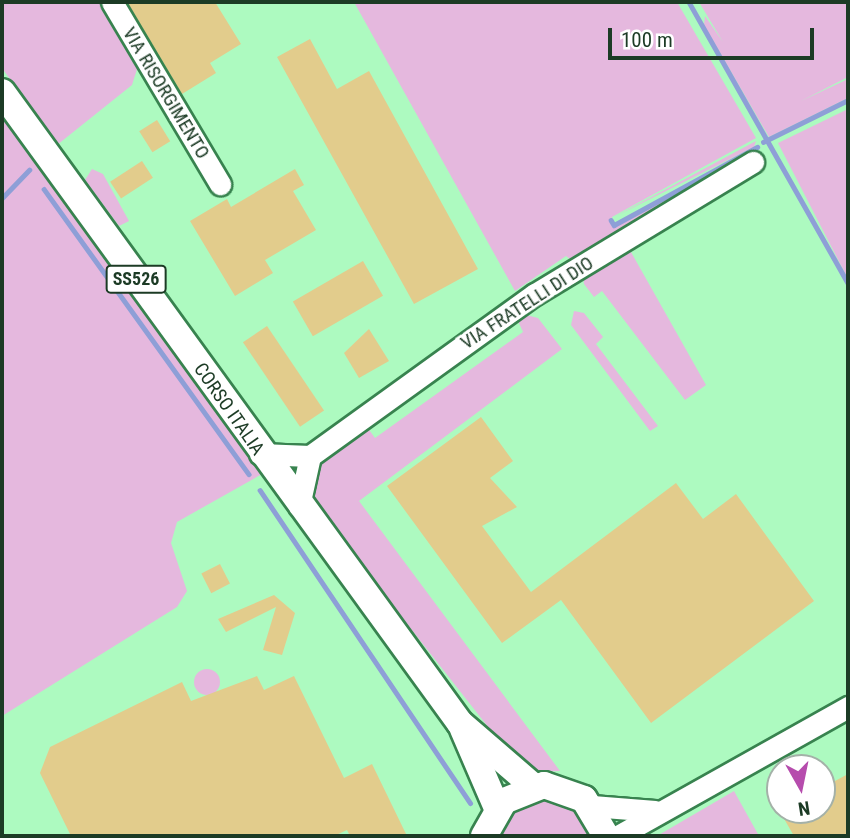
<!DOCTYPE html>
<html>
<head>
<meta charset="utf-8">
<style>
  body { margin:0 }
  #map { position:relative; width:850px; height:838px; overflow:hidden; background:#adfac0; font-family:"Roboto Condensed",sans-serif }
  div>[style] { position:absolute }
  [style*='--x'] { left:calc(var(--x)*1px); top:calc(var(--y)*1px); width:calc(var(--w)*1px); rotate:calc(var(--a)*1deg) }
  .green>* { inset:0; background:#e5b8de }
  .round { border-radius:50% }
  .stream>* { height:4.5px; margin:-2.25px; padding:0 2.25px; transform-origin:2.25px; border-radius:2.25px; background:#8e9fd7 }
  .building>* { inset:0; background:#e2cc8c; transform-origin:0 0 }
  .roads { filter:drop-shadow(2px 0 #38834f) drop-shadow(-2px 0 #38834f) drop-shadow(0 2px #38834f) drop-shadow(0 -2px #38834f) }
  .minor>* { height:21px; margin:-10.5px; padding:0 10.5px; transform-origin:10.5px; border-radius:10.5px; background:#fff }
  .major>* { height:26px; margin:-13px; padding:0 13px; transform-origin:13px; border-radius:13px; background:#fff }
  span { translate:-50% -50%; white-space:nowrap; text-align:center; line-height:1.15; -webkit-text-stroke:5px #fff; paint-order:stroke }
  .shield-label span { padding:2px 5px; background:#fff; border:2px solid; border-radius:5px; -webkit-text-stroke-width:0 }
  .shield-label { font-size:18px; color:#1c3b25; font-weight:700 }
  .street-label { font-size:19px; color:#1c3b25 }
  .frame { position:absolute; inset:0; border:4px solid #1c3b25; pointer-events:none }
  .north { position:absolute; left:766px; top:754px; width:70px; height:70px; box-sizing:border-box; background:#fff; border:2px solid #a4b1a8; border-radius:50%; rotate:171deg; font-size:19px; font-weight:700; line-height:28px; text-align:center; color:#1c3b25 }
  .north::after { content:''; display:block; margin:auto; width:24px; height:32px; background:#b64cad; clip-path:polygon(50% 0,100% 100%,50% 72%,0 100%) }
  .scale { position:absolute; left:608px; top:28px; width:206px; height:32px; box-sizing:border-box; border:4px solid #1c3b25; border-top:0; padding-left:9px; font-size:21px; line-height:24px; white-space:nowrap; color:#1c3b25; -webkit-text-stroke:5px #fff; paint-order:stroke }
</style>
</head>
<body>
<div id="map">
  <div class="green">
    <i style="clip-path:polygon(2px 2px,105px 2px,138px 66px,132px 85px,57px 145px,2px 68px)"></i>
    <i style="clip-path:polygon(354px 2px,677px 2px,756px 138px,612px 217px,614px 227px,758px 148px,575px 263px,566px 256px,515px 291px)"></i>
    <i style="clip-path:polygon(699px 2px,848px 2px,848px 77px,801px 101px,848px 79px,848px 98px,769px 137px,704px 25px,705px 16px,723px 42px)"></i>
    <i style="clip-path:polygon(848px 109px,848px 279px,778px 143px)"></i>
    <i style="clip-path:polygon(2px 110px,262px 474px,177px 522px,171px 543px,187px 591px,177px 607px,2px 716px)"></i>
    <i style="clip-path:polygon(756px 141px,754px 147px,614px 217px)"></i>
    <i style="clip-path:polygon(92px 169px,103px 174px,129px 221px,119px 226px,85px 180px)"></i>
    <i style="clip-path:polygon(627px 245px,706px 385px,685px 400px,602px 291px,594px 297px,584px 284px,583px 276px)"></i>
    <i style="clip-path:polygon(574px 311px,584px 313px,603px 337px,596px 344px,658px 426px,650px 431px,571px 325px)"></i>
    <i style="clip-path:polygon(526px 315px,538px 318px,562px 349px,359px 501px,560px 771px,537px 772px,515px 761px,311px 502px,311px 470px,329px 453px,367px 427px,375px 438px,523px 332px,518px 321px)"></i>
    <i class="round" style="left:194px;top:669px;width:26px;height:26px"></i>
    <i style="clip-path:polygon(734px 791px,759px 836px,657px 836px)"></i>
    <i style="clip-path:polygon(547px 796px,577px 807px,595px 836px,497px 836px,516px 806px)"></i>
  </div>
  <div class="stream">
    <i style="--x:689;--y:2;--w:323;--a:60.5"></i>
    <i style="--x:763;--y:142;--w:95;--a:-26.3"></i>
    <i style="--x:44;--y:189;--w:351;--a:54.3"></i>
    <i style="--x:2;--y:198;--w:39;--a:-46"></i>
    <i style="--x:611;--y:220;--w:6;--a:59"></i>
    <i style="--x:614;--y:225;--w:163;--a:-28.6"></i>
    <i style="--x:260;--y:490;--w:377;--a:56.1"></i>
  </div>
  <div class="building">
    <i style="clip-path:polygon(127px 2px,215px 2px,241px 44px,210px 63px,216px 73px,182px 94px)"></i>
    <i style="clip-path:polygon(310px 39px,337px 89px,369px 71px,478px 269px,414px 304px,277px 57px)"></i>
    <i style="left:157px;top:120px;width:25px;height:21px;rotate:58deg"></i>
    <i style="left:142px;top:161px;width:20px;height:38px;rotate:57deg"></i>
    <i style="clip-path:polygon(295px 169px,304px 185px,293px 191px,316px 230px,265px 260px,273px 273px,235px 296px,190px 221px,227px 199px,231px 207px)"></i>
    <i style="left:363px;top:261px;width:40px;height:81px;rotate:60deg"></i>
    <i style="left:267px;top:326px;width:102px;height:29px;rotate:56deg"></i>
    <i style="clip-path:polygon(369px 329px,389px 361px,359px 378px,344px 353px)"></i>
    <i style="clip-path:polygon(481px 417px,513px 461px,490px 478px,517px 507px,482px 526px,531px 592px,676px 483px,703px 519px,736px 494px,814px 601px,651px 723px,561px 600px,502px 643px,387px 486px)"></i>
    <i style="left:220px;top:564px;width:22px;height:21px;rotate:63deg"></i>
    <i style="clip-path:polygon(274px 595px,295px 613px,282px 655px,263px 650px,276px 607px,226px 632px,218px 619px)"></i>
    <i style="clip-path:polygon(257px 676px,264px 690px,294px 676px,344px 778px,372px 764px,407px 836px,350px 836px,347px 830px,334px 836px,71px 836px,40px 773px,50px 747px,182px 682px,191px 701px)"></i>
    <i style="clip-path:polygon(848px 774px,848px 836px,794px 836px,779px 810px,822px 810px,822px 788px)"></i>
  </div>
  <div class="roads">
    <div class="minor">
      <i style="--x:112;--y:2;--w:212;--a:59.3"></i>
      <i style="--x:260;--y:454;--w:50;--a:2.3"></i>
      <i style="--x:310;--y:456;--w:277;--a:-35.8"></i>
      <i style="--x:535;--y:294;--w:255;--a:-31.2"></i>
      <i style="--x:299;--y:506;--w:51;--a:-77.6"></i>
      <i style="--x:592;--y:806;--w:63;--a:4.5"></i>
      <i style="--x:618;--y:836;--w:264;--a:-29.3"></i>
    </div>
    <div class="major">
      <i style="--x:2;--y:92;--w:780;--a:54.03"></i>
      <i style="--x:460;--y:723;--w:96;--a:40.8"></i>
      <i style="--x:463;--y:729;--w:86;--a:66.7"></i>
      <i style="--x:484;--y:836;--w:40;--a:-60.3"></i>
      <i style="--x:504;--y:801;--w:43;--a:-21.8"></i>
      <i style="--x:544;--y:785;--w:42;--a:19.3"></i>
      <i style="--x:584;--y:799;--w:43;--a:59.3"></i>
    </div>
  </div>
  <div class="shield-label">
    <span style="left:136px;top:279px">SS526</span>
  </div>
  <div class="street-label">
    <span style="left:166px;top:93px;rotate:59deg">VIA RISORGIMENTO</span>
    <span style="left:527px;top:303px;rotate:-33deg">VIA FRATELLI DI DIO</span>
    <span style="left:229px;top:409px;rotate:55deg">CORSO ITALIA</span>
  </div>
  <div class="frame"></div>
  <div class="north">N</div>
  <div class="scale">100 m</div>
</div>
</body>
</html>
